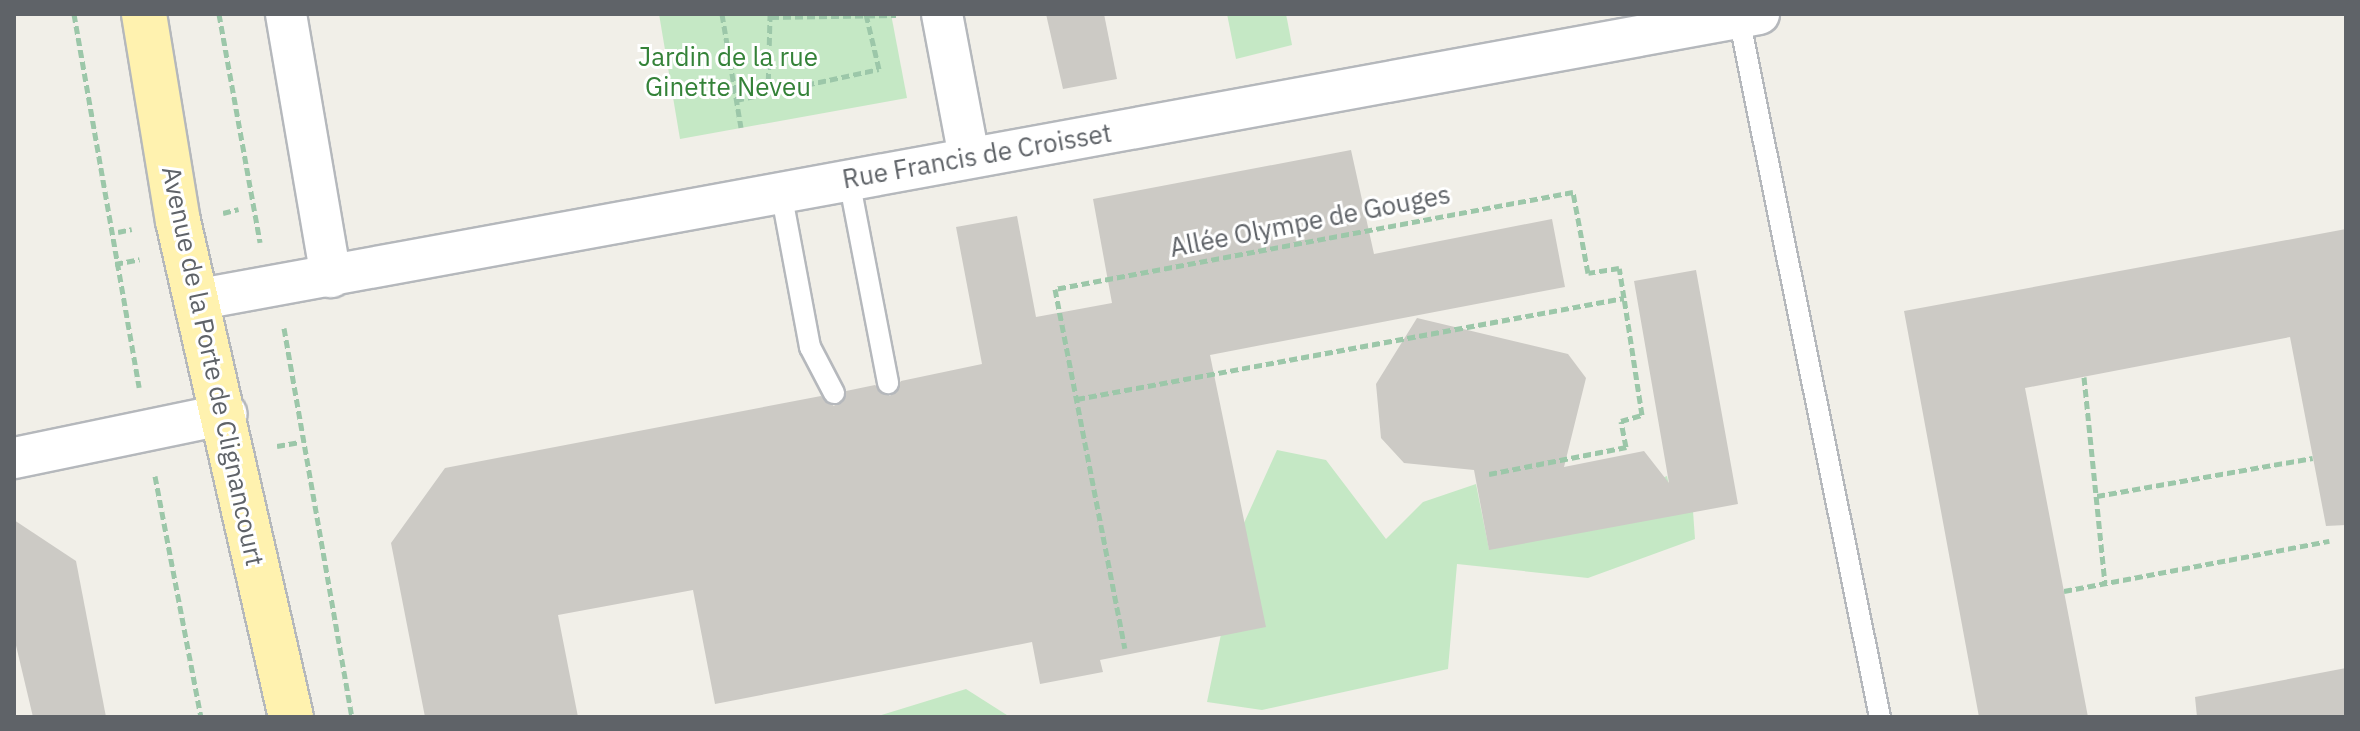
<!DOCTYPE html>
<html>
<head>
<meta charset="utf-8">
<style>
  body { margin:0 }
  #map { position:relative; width:2360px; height:731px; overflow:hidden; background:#f1efe8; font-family:"IBM Plex Sans",sans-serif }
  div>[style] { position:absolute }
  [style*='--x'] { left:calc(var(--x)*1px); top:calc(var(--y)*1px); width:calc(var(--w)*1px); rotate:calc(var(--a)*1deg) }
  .green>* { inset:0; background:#c5e8c5 }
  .building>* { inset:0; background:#cccac5 }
  .path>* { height:5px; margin-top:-2.5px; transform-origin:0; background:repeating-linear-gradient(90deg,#9cc7a9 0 8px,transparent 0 12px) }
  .roads { filter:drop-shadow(2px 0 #b5b8bc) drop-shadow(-2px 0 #b5b8bc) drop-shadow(0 2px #b5b8bc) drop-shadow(0 -2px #b5b8bc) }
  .lane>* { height:20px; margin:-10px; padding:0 10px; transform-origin:10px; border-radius:10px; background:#fff }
  .street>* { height:40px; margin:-20px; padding:0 20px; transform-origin:20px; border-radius:20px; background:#fff }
  .primary>* { height:44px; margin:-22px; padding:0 22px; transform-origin:22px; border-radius:22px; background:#fff2af }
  span { translate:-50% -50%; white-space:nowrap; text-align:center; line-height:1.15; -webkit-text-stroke:6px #fff; paint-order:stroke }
  .park-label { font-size:26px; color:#348238 }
  .street-label { font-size:26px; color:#5f6368 }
  .frame { position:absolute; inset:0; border:16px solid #5f6368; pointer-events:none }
</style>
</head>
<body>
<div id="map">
  <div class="green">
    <i style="clip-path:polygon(659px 14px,891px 14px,907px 98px,680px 139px)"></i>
    <i style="clip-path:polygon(1227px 14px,1286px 14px,1292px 45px,1236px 59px)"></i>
    <i style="clip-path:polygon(1277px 450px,1326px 460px,1386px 539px,1423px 502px,1476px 484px,1489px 549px,1667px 476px,1675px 513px,1693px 511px,1695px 539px,1588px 578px,1457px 564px,1448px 669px,1262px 710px,1207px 702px,1244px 523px)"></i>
    <i style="clip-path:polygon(966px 689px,1010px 717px,875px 717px)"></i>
  </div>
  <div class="building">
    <i style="clip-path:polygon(1046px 14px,1104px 14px,1117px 79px,1063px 89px)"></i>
    <i style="clip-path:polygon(1351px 150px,1374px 254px,1552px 219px,1565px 287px,1210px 355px,1266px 627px,1100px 660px,1103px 672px,1040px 684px,1032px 642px,715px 704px,693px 590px,558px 615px,578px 717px,425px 717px,391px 543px,445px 468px,821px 396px,834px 406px,846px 391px,875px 385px,890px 396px,901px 381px,982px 364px,956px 227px,1017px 216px,1036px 317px,1112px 303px,1093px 199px)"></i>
    <i style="clip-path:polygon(2346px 229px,2346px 525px,2326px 526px,2290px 337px,2025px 388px,2088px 717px,1979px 717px,1904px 311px)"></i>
    <i style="clip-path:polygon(1696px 270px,1738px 504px,1489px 550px,1474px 470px,1404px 463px,1381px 438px,1376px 384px,1417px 318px,1568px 354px,1586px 378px,1564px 467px,1644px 451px,1669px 483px,1634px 281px)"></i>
    <i style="clip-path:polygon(14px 520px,76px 561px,106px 717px,33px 717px,14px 637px)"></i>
    <i style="clip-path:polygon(2346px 668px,2346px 717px,2197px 717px,2195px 697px)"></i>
  </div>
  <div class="path">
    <i style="--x:74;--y:14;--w:379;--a:80.1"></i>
    <i style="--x:219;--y:14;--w:232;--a:79.8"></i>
    <i style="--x:722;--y:14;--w:115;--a:80.5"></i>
    <i style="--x:771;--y:17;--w:125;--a:-0.9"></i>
    <i style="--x:768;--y:93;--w:78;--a:-88.5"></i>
    <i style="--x:736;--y:100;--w:146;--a:-12.2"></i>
    <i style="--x:879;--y:69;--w:57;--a:-103.3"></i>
    <i style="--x:223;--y:213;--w:16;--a:-14"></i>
    <i style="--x:118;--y:232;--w:14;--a:-12"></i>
    <i style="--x:115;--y:264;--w:25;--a:-11"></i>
    <i style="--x:284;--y:328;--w:395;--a:80.1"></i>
    <i style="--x:2084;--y:377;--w:207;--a:84.2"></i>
    <i style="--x:1077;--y:399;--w:556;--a:-10.46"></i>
    <i style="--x:1624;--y:298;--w:30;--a:-99"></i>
    <i style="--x:1619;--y:268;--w:31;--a:171"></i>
    <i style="--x:1588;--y:273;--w:82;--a:-100.5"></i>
    <i style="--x:1573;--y:192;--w:527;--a:169.39"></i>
    <i style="--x:1055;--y:289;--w:366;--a:79"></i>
    <i style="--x:277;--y:446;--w:22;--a:-10"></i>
    <i style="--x:1489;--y:474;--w:140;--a:-11.1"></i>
    <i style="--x:1626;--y:447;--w:26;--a:-101"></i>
    <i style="--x:1621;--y:421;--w:22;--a:-16"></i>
    <i style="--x:1642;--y:415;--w:118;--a:-98.7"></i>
    <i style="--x:155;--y:476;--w:245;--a:79.2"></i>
    <i style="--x:2097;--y:496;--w:219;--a:-10"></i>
    <i style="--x:2064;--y:591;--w:270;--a:-10.7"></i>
  </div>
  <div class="roads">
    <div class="lane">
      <i style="--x:1739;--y:18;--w:713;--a:78.6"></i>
      <i style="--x:849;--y:180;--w:207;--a:79.1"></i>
      <i style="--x:781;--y:192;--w:158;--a:79.4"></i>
      <i style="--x:810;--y:347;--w:52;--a:62.4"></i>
    </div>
    <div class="street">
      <i style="--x:286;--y:14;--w:267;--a:80.3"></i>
      <i style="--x:942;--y:14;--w:146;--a:79.3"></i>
      <i style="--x:195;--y:300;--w:1590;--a:-10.36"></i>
      <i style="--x:14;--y:458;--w:217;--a:-11.7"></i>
    </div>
    <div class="primary">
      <i style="--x:144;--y:14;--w:210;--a:80.7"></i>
      <i style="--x:178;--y:221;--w:509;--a:77.17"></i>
    </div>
  </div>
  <div class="park-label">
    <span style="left:728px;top:72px">Jardin de la rue<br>Ginette Neveu</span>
  </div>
  <div class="street-label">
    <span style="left:977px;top:156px;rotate:-10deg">Rue Francis de Croisset</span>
    <span style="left:1310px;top:221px;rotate:-11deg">Allée Olympe de Gouges</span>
    <span style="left:213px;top:366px;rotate:78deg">Avenue de la Porte de Clignancourt</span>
  </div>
  <div class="frame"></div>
</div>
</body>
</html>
